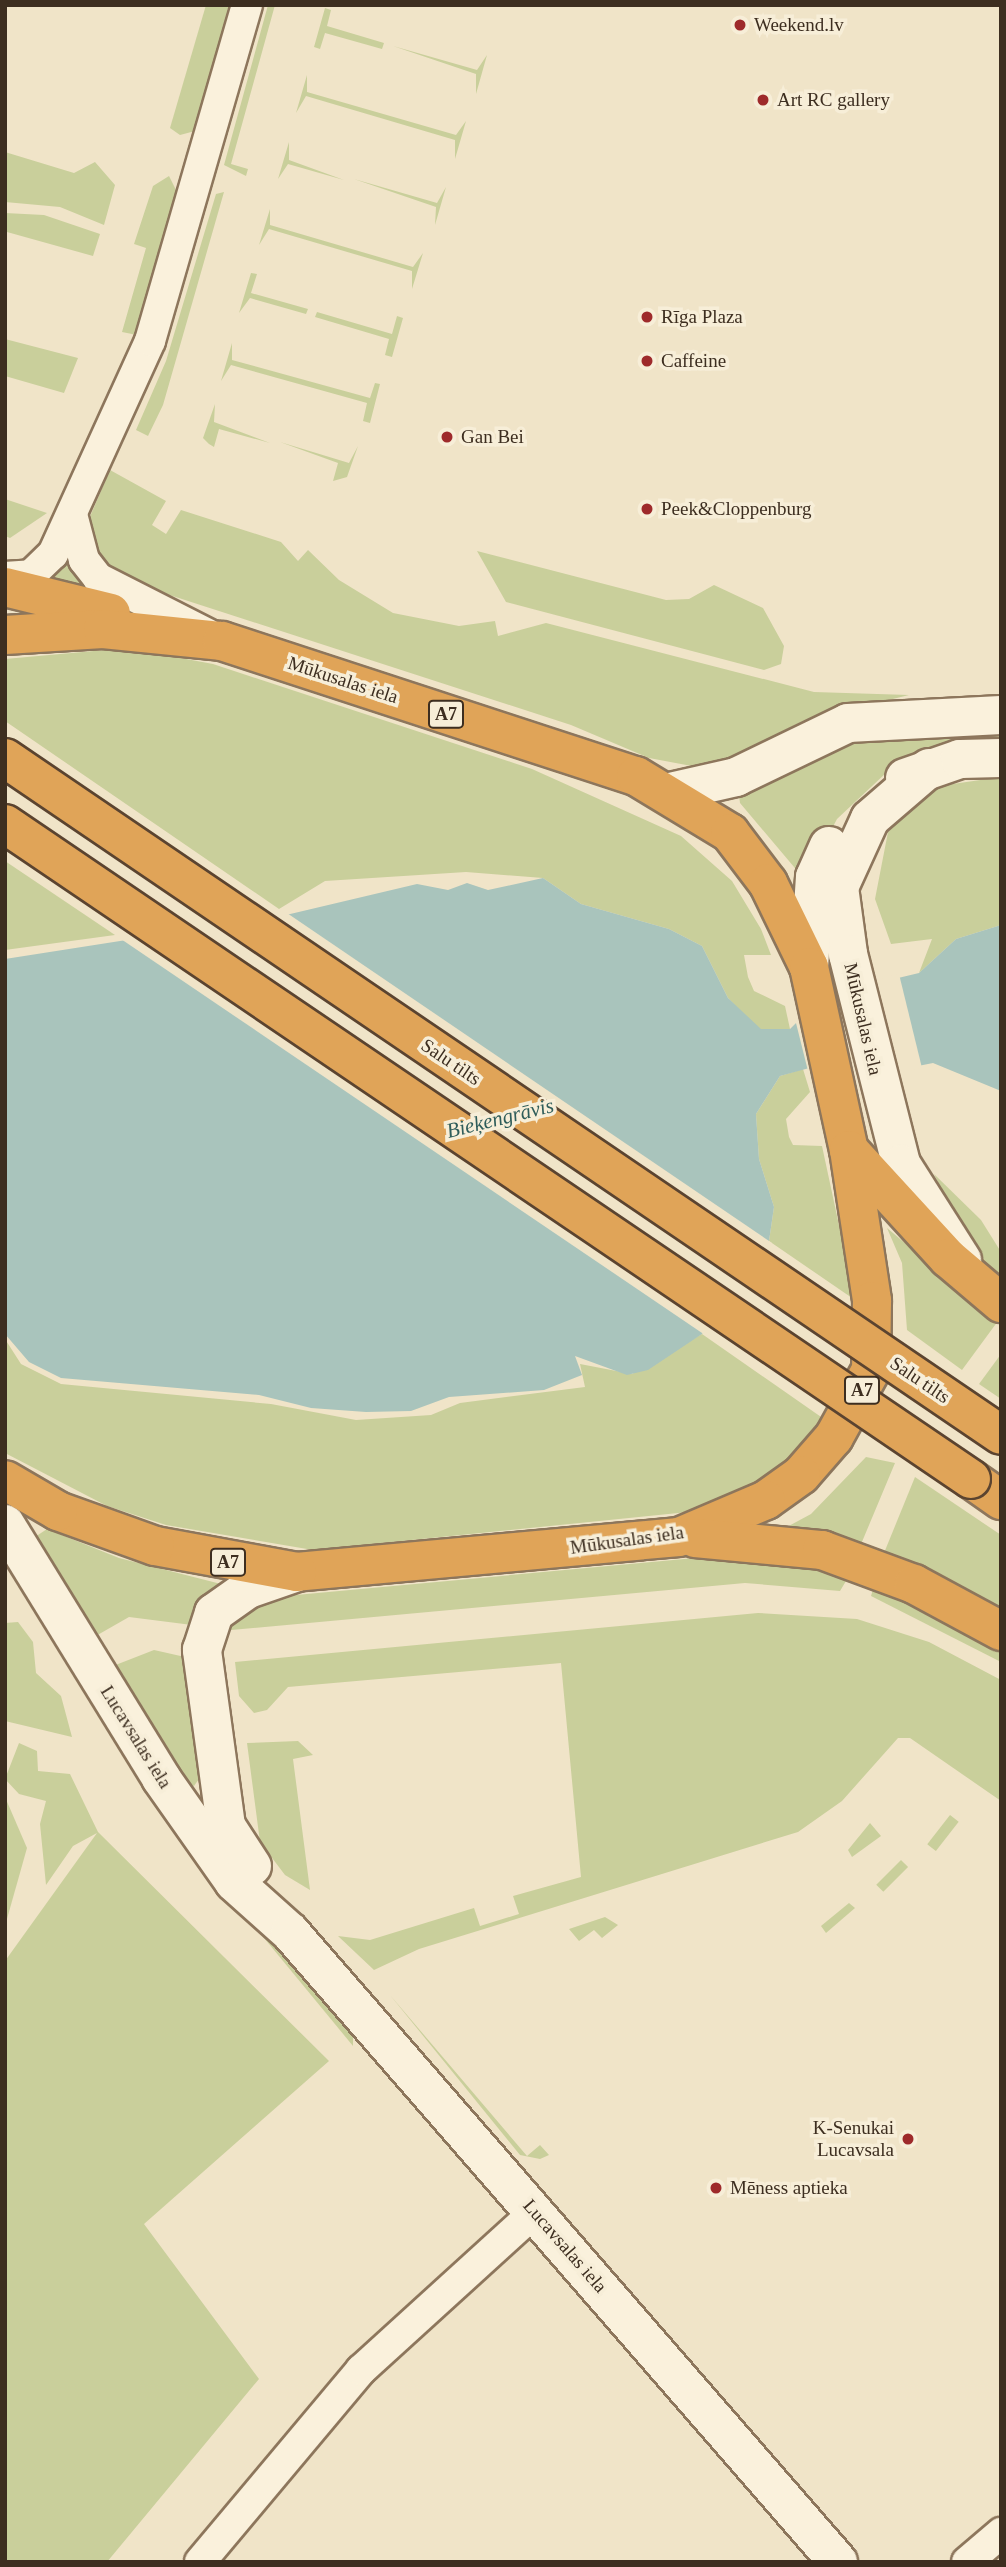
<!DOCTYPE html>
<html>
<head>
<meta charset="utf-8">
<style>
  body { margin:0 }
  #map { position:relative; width:1006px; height:2567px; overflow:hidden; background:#f0e4c8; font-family:Georgia,serif }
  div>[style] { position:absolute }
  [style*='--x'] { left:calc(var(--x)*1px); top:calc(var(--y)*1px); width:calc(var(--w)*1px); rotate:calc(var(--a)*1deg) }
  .green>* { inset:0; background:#c9cf9b; transform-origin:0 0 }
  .water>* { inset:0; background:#a9c4bc }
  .pier>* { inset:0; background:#f0e4c8 }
  .roads { filter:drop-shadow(2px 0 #8d765c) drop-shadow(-2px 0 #8d765c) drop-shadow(0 2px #8d765c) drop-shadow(0 -2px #8d765c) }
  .street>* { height:30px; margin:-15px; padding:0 15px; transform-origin:15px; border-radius:15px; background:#faf1dc }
  .secondary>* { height:38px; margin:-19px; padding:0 19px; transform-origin:19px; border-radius:19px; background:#faf1dc }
  .highway>* { height:38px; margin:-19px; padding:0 19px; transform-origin:19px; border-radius:19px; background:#e0a458 }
  .bridges { filter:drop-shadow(2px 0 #5b4430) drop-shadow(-2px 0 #5b4430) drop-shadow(0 2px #5b4430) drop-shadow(0 -2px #5b4430) }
  .highway-bridge>* { height:38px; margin:-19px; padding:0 19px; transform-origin:19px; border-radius:19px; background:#e0a458 }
  .dots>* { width:19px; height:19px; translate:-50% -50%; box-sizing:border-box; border:4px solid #f7eed8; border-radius:50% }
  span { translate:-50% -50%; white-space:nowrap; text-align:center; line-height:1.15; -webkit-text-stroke:7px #f7eed8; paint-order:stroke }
  .shield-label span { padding:2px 5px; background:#f7eed8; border:2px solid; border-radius:5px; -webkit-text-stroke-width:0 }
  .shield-label { font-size:18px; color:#3d2e20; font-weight:700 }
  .poi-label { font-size:19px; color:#3d2e20 }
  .left { translate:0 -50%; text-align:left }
  .right { translate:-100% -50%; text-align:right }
  .street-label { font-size:19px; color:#3d2e20 }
  .water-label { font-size:21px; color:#2f5d5a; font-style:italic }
  .frame { position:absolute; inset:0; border:7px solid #3d2e20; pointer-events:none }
</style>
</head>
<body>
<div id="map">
  <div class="green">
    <i style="clip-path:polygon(206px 5px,229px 5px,195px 131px,180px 135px,170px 128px)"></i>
    <i style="clip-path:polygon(268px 5px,275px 5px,231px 164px,248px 169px,246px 176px,224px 165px)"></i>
    <i style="clip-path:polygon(325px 8px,331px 10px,327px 26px,384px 43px,382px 49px,325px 33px,320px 49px,314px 47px)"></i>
    <i style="clip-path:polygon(393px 46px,477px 70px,487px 55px,476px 94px,476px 74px)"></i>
    <i style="clip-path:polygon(307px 75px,307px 92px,456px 135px,466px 121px,455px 159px,455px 140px,306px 96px,296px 113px)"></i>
    <i style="clip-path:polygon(289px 142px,289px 160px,344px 180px,288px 164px,278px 179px)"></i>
    <i style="clip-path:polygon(5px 152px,74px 173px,95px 162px,115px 185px,104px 225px,60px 207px,5px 202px)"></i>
    <i style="clip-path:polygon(169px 176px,178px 194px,137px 335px,122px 332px,146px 248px,134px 244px,153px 186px)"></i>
    <i style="clip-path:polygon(354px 179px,437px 203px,446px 187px,435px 225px,436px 207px)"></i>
    <i style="clip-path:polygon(224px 192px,163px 405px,148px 436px,136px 430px,166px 361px,216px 194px)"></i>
    <i style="clip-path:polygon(270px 209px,270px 225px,413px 267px,423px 253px,412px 289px,412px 271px,269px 229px,259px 245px)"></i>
    <i style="clip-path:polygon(5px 213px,44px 215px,100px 234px,93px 256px,7px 232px)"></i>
    <i style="clip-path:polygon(251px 273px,257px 274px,251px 293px,308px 309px,306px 314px,250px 298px,239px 313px)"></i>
    <i style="clip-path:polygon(317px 312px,392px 334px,397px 316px,403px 318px,392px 357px,385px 355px,389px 339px,315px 317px)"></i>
    <i style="clip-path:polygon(5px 339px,78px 358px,64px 393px,5px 376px)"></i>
    <i style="clip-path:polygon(232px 343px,232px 360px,370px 398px,375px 383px,380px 384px,370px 423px,363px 421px,367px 403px,231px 365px,221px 381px)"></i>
    <i style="clip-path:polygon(215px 404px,214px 422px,270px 443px,219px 429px,214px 447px,209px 444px,203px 438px)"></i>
    <i style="clip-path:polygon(280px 442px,349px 463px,358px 446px,347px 477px,333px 481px,338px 463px)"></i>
    <i style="clip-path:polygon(110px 470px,166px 501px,152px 525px,166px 534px,181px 510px,281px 542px,298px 561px,308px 550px,339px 580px,393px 613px,459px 626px,495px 621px,498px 636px,546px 623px,814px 692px,909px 695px,803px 721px,724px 761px,697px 767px,649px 758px,571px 725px,114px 577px,99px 563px,86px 526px)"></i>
    <i style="clip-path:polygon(5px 499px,47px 513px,10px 538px,5px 536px)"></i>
    <i style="clip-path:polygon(477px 551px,666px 600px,689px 599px,714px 585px,763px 608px,784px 646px,781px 664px,764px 670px,506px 602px)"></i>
    <i style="clip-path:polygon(68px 555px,100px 594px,34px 585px)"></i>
    <i style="clip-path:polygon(127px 648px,213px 664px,532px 769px,681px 836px,732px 881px,761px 929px,771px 955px,744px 955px,748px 977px,754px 991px,785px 1006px,790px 1029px,761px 1030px,747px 1018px,728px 998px,702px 946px,669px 929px,581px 904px,543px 878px,466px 872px,325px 881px,279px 909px,5px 721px,5px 659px)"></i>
    <i style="clip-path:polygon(1001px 730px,1001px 742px,936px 746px,887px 772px,837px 819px,805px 880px,740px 803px,739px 795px,845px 743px)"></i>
    <i style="clip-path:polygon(1001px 777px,1001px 925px,956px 939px,919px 973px,932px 939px,891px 944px,875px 899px,888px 832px,932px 787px)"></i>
    <i style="clip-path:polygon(5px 861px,115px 935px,5px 950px)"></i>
    <i style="clip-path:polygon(803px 1069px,810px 1092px,786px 1119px,789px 1137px,793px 1145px,822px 1146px,855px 1300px,769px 1241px,774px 1207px,759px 1159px,756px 1114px,780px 1076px)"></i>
    <i style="clip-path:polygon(934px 1174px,981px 1220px,1001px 1252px,1001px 1284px,968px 1244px)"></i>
    <i style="clip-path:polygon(887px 1228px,998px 1321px,962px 1370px,907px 1330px,902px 1263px)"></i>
    <i style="clip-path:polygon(702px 1334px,824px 1419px,779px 1474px,698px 1511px,313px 1550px,166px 1525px,107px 1506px,5px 1453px,5px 1339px,21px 1364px,61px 1384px,271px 1404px,356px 1420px,431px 1415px,460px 1403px,585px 1387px,580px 1364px,632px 1374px)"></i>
    <i style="clip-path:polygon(1001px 1354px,1001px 1399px,979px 1384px)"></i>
    <i style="clip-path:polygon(866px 1457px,895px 1463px,859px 1549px,785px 1528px,811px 1514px)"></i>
    <i style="clip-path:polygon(915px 1477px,1001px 1535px,1001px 1614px,884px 1553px)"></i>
    <i style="clip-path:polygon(47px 1529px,119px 1558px,221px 1584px,192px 1625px,129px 1617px,94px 1637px,35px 1537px)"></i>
    <i style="clip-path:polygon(695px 1558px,784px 1561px,849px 1576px,840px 1591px,745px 1583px,220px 1631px,244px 1607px,285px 1596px)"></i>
    <i style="clip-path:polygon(874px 1586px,1001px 1649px,1001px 1662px,871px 1596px)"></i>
    <i style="clip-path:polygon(758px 1613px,857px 1619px,929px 1642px,1001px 1680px,1001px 1801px,910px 1738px,898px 1738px,842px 1801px,798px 1832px,419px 1949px,374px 1970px,338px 1936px,370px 1940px,474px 1908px,480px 1926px,519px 1914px,513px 1896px,581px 1877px,561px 1663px,288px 1687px,267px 1710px,254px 1713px,239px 1696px,235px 1662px)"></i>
    <i style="clip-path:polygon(18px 1622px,33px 1642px,36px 1673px,61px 1696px,72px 1737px,5px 1721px,5px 1623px)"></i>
    <i style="clip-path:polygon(154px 1650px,185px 1657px,201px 1776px,194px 1786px,184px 1781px,113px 1666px)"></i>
    <i style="clip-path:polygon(298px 1741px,313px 1755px,293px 1759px,310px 1890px,285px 1875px,260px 1842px,247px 1743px)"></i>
    <i style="clip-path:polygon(19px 1743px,37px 1751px,38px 1771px,70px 1774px,98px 1832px,329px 2061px,144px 2224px,259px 2379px,107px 2562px,5px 2562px,5px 1961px,97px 1833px,73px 1846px,46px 1885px,40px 1824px,46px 1801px,19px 1794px,5px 1779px)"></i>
    <i style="clip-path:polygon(5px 1797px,27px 1848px,5px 1926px)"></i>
    <i style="left:950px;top:1815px;width:11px;height:37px;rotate:38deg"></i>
    <i style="clip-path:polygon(870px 1823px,881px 1836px,852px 1857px,848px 1850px)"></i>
    <i style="clip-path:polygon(200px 1860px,353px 2036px,353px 2046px)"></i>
    <i style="left:901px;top:1860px;width:10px;height:35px;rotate:45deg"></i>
    <i style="clip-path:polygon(849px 1903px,855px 1908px,826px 1933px,821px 1926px)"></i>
    <i style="clip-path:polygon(605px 1917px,618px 1925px,602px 1938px,594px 1930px,579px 1941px,569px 1929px)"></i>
    <i style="clip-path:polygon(390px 1995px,527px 2156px,540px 2145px,549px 2155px,540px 2159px,520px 2155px)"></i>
  </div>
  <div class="water">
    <i style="clip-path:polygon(543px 878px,581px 904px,669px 929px,702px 946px,728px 998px,761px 1029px,790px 1029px,823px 996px,919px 973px,956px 939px,1001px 925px,1001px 1091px,933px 1063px,858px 1078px,813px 1067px,780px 1076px,756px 1114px,759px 1159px,774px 1207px,769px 1241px,702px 1334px,648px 1370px,627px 1375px,575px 1356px,582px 1375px,544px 1390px,449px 1397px,411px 1411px,366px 1412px,311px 1408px,259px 1395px,61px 1378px,29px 1362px,5px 1334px,5px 959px,286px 915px,417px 884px,448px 890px,467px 883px,488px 890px)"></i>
  </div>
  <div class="pier">
    <i style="clip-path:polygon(284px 911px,772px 1243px,705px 1335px,118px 937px)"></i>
    <i style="clip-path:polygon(899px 974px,922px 1068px,858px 1082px,808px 1071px,795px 1019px,821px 993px)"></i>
  </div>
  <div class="roads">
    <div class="street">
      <i style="--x:73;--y:518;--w:43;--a:75.3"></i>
      <i style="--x:84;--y:560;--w:23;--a:52"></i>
      <i style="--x:98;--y:578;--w:123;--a:27"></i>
      <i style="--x:5;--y:577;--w:26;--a:-4"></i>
      <i style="--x:31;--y:575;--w:30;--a:-44"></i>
      <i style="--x:53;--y:554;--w:234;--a:-65.5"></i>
      <i style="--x:150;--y:341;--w:350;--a:-73.9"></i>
      <i style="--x:200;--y:2562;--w:251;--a:-50"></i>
      <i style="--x:361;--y:2370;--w:236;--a:-42.3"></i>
      <i style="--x:967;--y:2562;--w:45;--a:-40.5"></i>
    </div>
    <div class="secondary">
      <i style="--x:929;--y:768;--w:78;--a:139.2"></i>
      <i style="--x:870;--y:819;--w:75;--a:114.5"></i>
      <i style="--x:839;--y:887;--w:68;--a:82.3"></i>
      <i style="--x:848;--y:954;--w:217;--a:75.8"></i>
      <i style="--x:901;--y:1164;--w:114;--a:57.6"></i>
      <i style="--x:905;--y:778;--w:58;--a:-19.1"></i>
      <i style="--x:960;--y:759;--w:41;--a:-1.4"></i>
      <i style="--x:670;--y:792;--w:68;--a:-12.8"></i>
      <i style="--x:736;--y:777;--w:124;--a:-25.7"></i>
      <i style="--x:848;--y:723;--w:153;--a:-3"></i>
      <i style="--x:809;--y:967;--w:90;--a:-86.2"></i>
      <i style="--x:815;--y:877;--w:34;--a:-66"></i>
      <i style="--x:5;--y:1524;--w:298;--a:58.4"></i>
      <i style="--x:161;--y:1778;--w:127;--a:54.9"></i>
      <i style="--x:234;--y:1882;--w:75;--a:41.8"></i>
      <i style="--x:290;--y:1932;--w:835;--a:48.98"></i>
      <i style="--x:252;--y:1866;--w:48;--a:-123"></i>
      <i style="--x:226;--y:1826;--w:178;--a:-97.8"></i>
      <i style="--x:202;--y:1650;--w:39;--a:-72"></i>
      <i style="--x:214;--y:1613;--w:42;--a:-35.2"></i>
      <i style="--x:248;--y:1589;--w:52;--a:-19.1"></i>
    </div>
    <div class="highway">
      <i style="--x:5;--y:587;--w:109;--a:13.8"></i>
      <i style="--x:5;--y:635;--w:98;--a:-3.5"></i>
      <i style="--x:103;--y:629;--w:120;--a:5.8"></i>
      <i style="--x:222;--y:641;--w:435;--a:18.1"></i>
      <i style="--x:636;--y:776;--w:110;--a:31.2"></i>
      <i style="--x:730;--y:833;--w:63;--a:52.8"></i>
      <i style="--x:768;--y:883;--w:93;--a:64"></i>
      <i style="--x:809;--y:967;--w:187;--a:77.7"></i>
      <i style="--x:849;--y:1150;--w:153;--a:81.3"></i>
      <i style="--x:872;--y:1301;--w:69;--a:90.8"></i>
      <i style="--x:871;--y:1370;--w:77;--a:118.9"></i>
      <i style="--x:834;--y:1437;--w:50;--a:131"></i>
      <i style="--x:801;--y:1475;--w:43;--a:144.5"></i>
      <i style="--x:766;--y:1500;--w:95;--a:157"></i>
      <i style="--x:679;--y:1537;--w:384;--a:174.8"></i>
      <i style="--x:297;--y:1572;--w:144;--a:-169.6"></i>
      <i style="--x:155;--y:1546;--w:103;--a:-160.2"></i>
      <i style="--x:58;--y:1511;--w:61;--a:-149.7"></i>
      <i style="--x:849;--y:1150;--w:147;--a:47.5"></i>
      <i style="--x:948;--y:1258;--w:70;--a:40.3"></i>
      <i style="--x:971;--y:1479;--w:37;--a:35"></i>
      <i style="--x:695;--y:1538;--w:128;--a:5.4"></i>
      <i style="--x:822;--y:1550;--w:98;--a:20.3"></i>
      <i style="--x:914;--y:1584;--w:99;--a:28.4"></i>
    </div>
  </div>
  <div class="bridges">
    <div class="highway-bridge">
      <i style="--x:5;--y:758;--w:1204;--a:34.2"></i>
      <i style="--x:5;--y:824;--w:1167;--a:34.14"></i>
    </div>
  </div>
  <div class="dots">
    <i style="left:740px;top:25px;background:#9e2a2b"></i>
    <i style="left:763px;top:100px;background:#9e2a2b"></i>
    <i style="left:647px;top:317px;background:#9e2a2b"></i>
    <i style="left:647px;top:361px;background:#9e2a2b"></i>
    <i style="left:447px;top:437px;background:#9e2a2b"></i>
    <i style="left:647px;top:509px;background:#9e2a2b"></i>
    <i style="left:908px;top:2139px;background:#9e2a2b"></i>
    <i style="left:716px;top:2188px;background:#9e2a2b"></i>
  </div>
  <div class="shield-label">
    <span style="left:446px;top:714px">A7</span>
    <span style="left:862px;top:1390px">A7</span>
    <span style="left:228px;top:1562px">A7</span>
  </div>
  <div class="poi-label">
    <span class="left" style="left:754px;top:25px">Weekend.lv</span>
    <span class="left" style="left:777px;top:100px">Art RC gallery</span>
    <span class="left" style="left:661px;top:317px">Rīga Plaza</span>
    <span class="left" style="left:661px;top:361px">Caffeine</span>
    <span class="left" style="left:461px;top:437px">Gan Bei</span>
    <span class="left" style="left:661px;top:509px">Peek&amp;Cloppenburg</span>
    <span class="right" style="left:894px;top:2139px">K-Senukai<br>Lucavsala</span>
    <span class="left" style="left:730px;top:2188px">Mēness aptieka</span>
  </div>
  <div class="street-label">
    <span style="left:343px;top:680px;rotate:18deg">Mūkusalas iela</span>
    <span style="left:863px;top:1019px;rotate:77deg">Mūkusalas iela</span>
    <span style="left:451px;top:1062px;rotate:34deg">Salu tilts</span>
    <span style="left:920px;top:1380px;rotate:34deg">Salu tilts</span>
    <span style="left:627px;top:1540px;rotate:-8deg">Mūkusalas iela</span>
    <span style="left:136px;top:1737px;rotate:58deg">Lucavsalas iela</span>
    <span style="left:565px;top:2246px;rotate:49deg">Lucavsalas iela</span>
  </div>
  <div class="water-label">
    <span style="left:500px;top:1118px;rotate:-14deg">Bieķengrāvis</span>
  </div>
  <div class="frame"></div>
</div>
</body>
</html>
